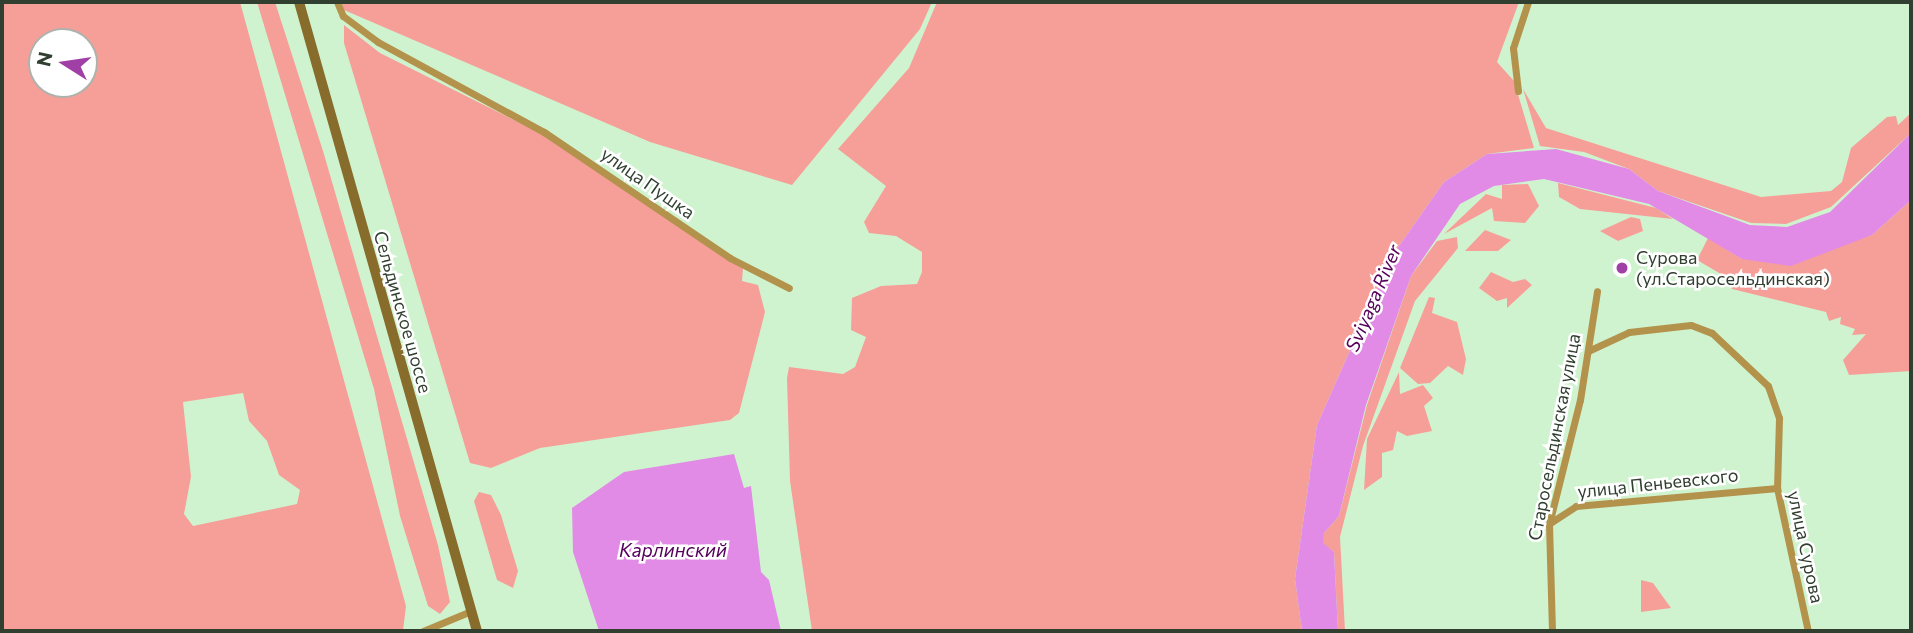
<!DOCTYPE html>
<html>
<head>
<meta charset="utf-8">
<style>
  body { margin:0 }
  #map { position:relative; width:1913px; height:633px; overflow:hidden; background:#d0f3cf; font-family:Commissioner,sans-serif }
  div>[style] { position:absolute }
  [style*='--x'] { left:calc(var(--x)*1px); top:calc(var(--y)*1px); width:calc(var(--w)*1px); rotate:calc(var(--a)*1deg) }
  .green>* { inset:0; background:#f69f98 }
  .water>* { inset:0; background:#e18be7 }
  .street>* { height:7px; margin:-3.5px; padding:0 3.5px; transform-origin:3.5px; border-radius:3.5px; background:#b3924b }
  .secondary>* { height:10px; margin:-5px; padding:0 5px; transform-origin:5px; border-radius:5px; background:#886c2c }
  .dots>* { width:19px; height:19px; translate:-50% -50%; box-sizing:border-box; border:4px solid #fff; border-radius:50% }
  span { translate:-50% -50%; white-space:nowrap; text-align:center; line-height:1.15; -webkit-text-stroke:5px #fff; paint-order:stroke }
  .street-label { font-size:18px; color:#313f31 }
  .poi-label { font-size:18px; color:#313f31 }
  .left { translate:0 -50%; text-align:left }
  .water-label { font-size:19px; color:#55015c; font-style:italic }
  .frame { position:absolute; inset:0; border:4px solid #313f31; pointer-events:none }
  .north { position:absolute; left:28px; top:28px; width:70px; height:70px; box-sizing:border-box; background:#fff; border:2px solid #adb2ad; border-radius:50%; rotate:282deg; font-size:19px; font-weight:700; line-height:28px; text-align:center; color:#313f31 }
  .north::after { content:''; display:block; margin:auto; width:24px; height:32px; background:#a040a7; clip-path:polygon(50% 0,100% 100%,50% 72%,0 100%) }
</style>
</head>
<body>
<div id="map">
  <div class="green">
    <i style="clip-path:polygon(evenodd,2px 2px,240px 2px,406px 606px,403px 631px,2px 631px,2px 2px,42px 42px,84px 42px,84px 84px,42px 84px,42px 42px,2px 2px,243px 393px,249px 421px,267px 441px,279px 475px,300px 490px,297px 504px,193px 526px,184px 514px,191px 477px,183px 402px,243px 393px)"></i>
    <i style="clip-path:polygon(257px 2px,275px 2px,323px 151px,438px 545px,450px 602px,440px 614px,428px 606px,400px 516px,374px 389px)"></i>
    <i style="clip-path:polygon(341px 2px,932px 2px,920px 29px,792px 185px,650px 142px,344px 10px)"></i>
    <i style="clip-path:polygon(937px 2px,1519px 2px,1497px 62px,1514px 81px,1534px 148px,1487px 154px,1444px 182px,1392px 256px,1317px 425px,1295px 579px,1302px 631px,812px 631px,790px 481px,787px 378px,789px 367px,843px 374px,855px 367px,866px 337px,851px 330px,852px 298px,881px 286px,917px 284px,922px 272px,922px 252px,896px 236px,869px 233px,864px 222px,886px 186px,838px 149px,909px 68px)"></i>
    <i style="clip-path:polygon(344px 25px,380px 53px,542px 134px,743px 268px,742px 281px,758px 285px,765px 312px,739px 413px,730px 420px,540px 448px,491px 468px,470px 463px,344px 43px)"></i>
    <i style="clip-path:polygon(1523px 89px,1546px 128px,1761px 197px,1831px 191px,1842px 182px,1851px 148px,1887px 117px,1896px 116px,1898px 125px,1911px 113px,1911px 133px,1831px 207px,1786px 224px,1751px 223px,1658px 191px,1629px 169px,1584px 152px,1540px 146px)"></i>
    <i style="clip-path:polygon(1558px 183px,1656px 208px,1673px 219px,1580px 209px,1559px 197px)"></i>
    <i style="clip-path:polygon(1528px 184px,1539px 206px,1525px 223px,1494px 221px,1492px 208px,1444px 234px,1486px 194px,1502px 199px,1502px 185px)"></i>
    <i style="clip-path:polygon(1911px 200px,1911px 371px,1849px 375px,1843px 360px,1866px 334px,1852px 335px,1855px 329px,1840px 324px,1841px 317px,1829px 321px,1826px 312px,1732px 289px,1726px 277px,1697px 260px,1708px 238px,1742px 259px,1872px 235px)"></i>
    <i style="clip-path:polygon(1631px 217px,1640px 219px,1643px 231px,1618px 241px,1600px 231px)"></i>
    <i style="clip-path:polygon(1485px 230px,1511px 240px,1498px 251px,1465px 251px)"></i>
    <i style="clip-path:polygon(1457px 237px,1458px 248px,1415px 301px,1363px 446px,1340px 537px,1345px 631px,1338px 631px,1334px 552px,1322px 543px,1324px 533px,1339px 516px,1367px 405px,1411px 276px,1437px 241px)"></i>
    <i style="clip-path:polygon(1491px 272px,1513px 282px,1525px 279px,1532px 285px,1507px 308px,1507px 298px,1497px 301px,1479px 288px)"></i>
    <i style="clip-path:polygon(1429px 297px,1435px 298px,1432px 313px,1457px 322px,1466px 359px,1463px 375px,1448px 366px,1430px 383px,1418px 384px,1400px 368px)"></i>
    <i style="clip-path:polygon(1399px 372px,1400px 394px,1423px 385px,1433px 398px,1424px 406px,1432px 431px,1407px 436px,1397px 431px,1393px 450px,1382px 453px,1382px 477px,1364px 490px,1367px 439px)"></i>
    <i style="clip-path:polygon(479px 492px,491px 495px,501px 515px,518px 571px,513px 588px,497px 580px,474px 501px)"></i>
    <i style="clip-path:polygon(1641px 580px,1653px 583px,1671px 608px,1641px 612px)"></i>
  </div>
  <div class="water">
    <i style="clip-path:polygon(1911px 133px,1911px 200px,1872px 235px,1791px 266px,1742px 259px,1649px 204px,1544px 179px,1494px 186px,1460px 204px,1411px 276px,1366px 405px,1339px 516px,1324px 533px,1323px 543px,1334px 552px,1338px 631px,1302px 631px,1295px 579px,1317px 425px,1392px 256px,1444px 182px,1487px 154px,1556px 149px,1629px 169px,1658px 191px,1750px 225px,1787px 227px,1830px 212px)"></i>
    <i style="clip-path:polygon(734px 454px,744px 488px,751px 486px,761px 572px,769px 580px,781px 631px,599px 631px,573px 552px,572px 508px,624px 472px)"></i>
  </div>
  <div class="street">
    <i style="--x:337;--y:2;--w:15;--a:67"></i>
    <i style="--x:343;--y:16;--w:44;--a:36.6"></i>
    <i style="--x:378;--y:42;--w:189;--a:28.5"></i>
    <i style="--x:544;--y:132;--w:225;--a:34.1"></i>
    <i style="--x:730;--y:258;--w:66;--a:27"></i>
    <i style="--x:1518;--y:91;--w:43;--a:-96.6"></i>
    <i style="--x:1513;--y:48;--w:48;--a:-71.9"></i>
    <i style="--x:1588;--y:351;--w:45;--a:-24.9"></i>
    <i style="--x:1629;--y:332;--w:62;--a:-6.4"></i>
    <i style="--x:1691;--y:325;--w:22;--a:21"></i>
    <i style="--x:1712;--y:333;--w:77;--a:43.4"></i>
    <i style="--x:1768;--y:386;--w:34;--a:71"></i>
    <i style="--x:1779;--y:418;--w:70;--a:91.6"></i>
    <i style="--x:1777;--y:488;--w:146;--a:77.8"></i>
    <i style="--x:1550;--y:523;--w:31;--a:-33"></i>
    <i style="--x:1576;--y:506;--w:202;--a:-5.1"></i>
    <i style="--x:423;--y:631;--w:52;--a:-22.6"></i>
    <i style="--x:1552;--y:631;--w:107;--a:-91.6"></i>
    <i style="--x:1549;--y:524;--w:128;--a:-76"></i>
    <i style="--x:1580;--y:400;--w:110;--a:-81.1"></i>
  </div>
  <div class="secondary">
    <i style="--x:299;--y:2;--w:654;--a:74.2"></i>
  </div>
  <div class="dots">
    <i style="left:1622px;top:268px;background:#a040a7"></i>
  </div>
  <div class="street-label">
    <span style="left:648px;top:183px;rotate:35deg">улица Пушка</span>
    <span style="left:403px;top:312px;rotate:74deg">Сельдинское шоссе</span>
    <span style="left:1554px;top:437px;rotate:-79deg">Старосельдинская улица</span>
    <span style="left:1658px;top:483px;rotate:-6deg">улица Пеньевского</span>
    <span style="left:1806px;top:547px;rotate:78deg">улица Сурова</span>
  </div>
  <div class="poi-label">
    <span class="left" style="left:1636px;top:268px">Сурова<br>(ул.Старосельдинская)</span>
  </div>
  <div class="water-label">
    <span style="left:1373px;top:298px;rotate:-67deg">Sviyaga River</span>
    <span style="left:673px;top:550px">Карлинский</span>
  </div>
  <div class="frame"></div>
  <div class="north">N</div>
</div>
</body>
</html>
